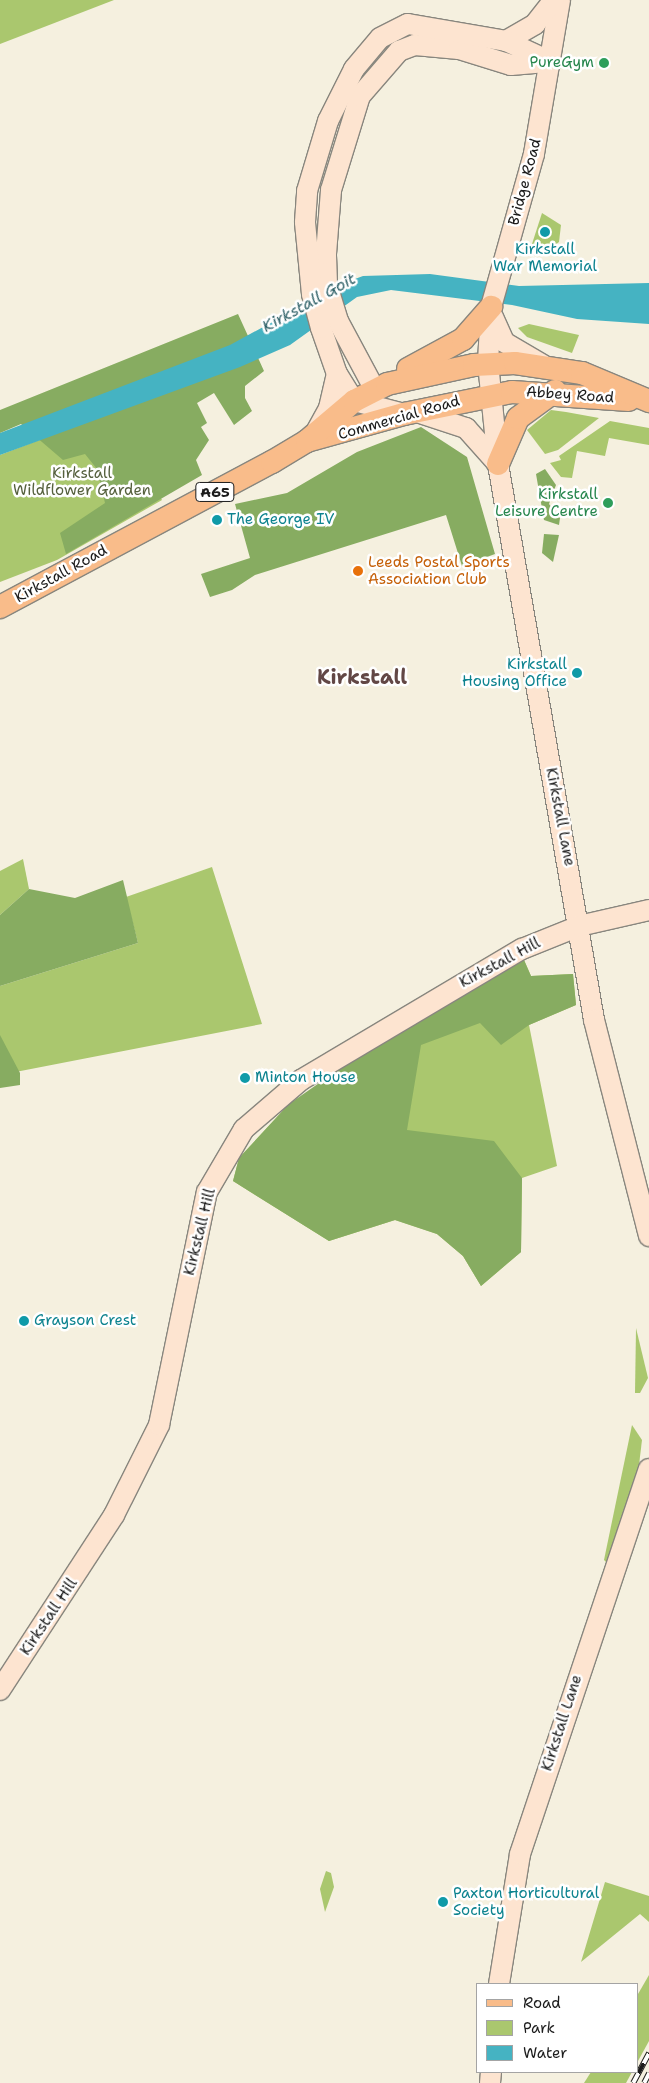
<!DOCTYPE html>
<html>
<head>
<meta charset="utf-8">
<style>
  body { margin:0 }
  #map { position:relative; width:649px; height:2083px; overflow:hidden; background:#f5f0df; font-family:"Shantell Sans",sans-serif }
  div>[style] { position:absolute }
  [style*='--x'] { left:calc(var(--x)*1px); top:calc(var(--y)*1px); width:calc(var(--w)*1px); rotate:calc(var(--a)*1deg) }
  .green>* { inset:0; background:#aac76e }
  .forest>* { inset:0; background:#87ac61 }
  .water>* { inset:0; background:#45b3c2 }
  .roads { filter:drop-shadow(1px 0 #88867e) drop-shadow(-1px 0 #88867e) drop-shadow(0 1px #88867e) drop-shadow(0 -1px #88867e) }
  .secondary>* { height:20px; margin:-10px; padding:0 10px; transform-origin:10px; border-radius:10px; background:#fde4d0 }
  .primary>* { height:22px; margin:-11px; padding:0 11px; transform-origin:11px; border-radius:11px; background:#f9bc8a }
  .rail>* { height:5.5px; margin-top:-2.75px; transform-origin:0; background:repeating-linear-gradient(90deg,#fff 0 11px,#1c1c1c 0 22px); box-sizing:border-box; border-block:1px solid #1c1c1c }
  .dots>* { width:14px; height:14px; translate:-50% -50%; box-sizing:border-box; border:2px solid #fff; border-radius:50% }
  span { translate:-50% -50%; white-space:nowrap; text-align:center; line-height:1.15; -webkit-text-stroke:5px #fff; paint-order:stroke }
  .shield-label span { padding:1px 4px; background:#fff; border:1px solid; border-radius:4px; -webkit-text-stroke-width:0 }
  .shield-label { font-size:14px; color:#1c1c1c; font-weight:700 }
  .leisure-label { font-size:15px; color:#27864d }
  .right { translate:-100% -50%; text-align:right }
  .street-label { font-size:15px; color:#1c1c1c }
  .culture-label { font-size:15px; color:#0d838f }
  .left { translate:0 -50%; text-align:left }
  .park-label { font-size:15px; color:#55603d }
  .food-label { font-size:15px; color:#c56008 }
  .water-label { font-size:16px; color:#2e6067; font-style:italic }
  .district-label { font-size:20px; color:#624745; font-weight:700 }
  .legend { position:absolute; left:476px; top:1983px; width:162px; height:90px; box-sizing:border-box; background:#fff; border:1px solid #a4a4a4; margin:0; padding:6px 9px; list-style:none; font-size:15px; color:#1c1c1c }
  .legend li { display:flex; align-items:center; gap:10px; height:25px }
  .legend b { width:25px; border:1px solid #a4a4a4 }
</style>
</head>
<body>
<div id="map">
  <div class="green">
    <i style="clip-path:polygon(0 0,114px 0,0 44px)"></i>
    <i style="clip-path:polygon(542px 213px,561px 225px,559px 242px,547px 251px,531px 247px)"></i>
    <i style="clip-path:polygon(529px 324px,579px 335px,572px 353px,527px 337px,518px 328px)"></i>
    <i style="clip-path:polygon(551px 410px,566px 412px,599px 418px,558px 450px,545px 454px,527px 430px)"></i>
    <i style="clip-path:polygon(112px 412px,162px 500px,57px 560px,0 582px,0 455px)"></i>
    <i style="clip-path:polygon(610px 421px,649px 428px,649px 445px,609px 438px,605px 456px,577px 451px,572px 478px,561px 477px,550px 463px,561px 460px,559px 456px)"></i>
    <i style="clip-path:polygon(23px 859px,29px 889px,0 915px,0 871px)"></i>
    <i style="clip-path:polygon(212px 867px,262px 1024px,0 1075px,0 986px,138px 943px,126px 897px)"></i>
    <i style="clip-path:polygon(524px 960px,531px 976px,573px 974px,576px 1005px,529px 1025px,557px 1166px,522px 1178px,521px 1252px,481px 1286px,463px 1256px,437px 1234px,395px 1220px,329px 1241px,233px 1181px,239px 1158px,289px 1104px)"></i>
    <i style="clip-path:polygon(636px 1328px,648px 1378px,640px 1393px,635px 1393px)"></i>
    <i style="clip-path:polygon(632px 1425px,642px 1440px,639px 1465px,609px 1565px,604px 1560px)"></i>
    <i style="clip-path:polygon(326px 1871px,331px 1873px,334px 1887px,325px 1912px,320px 1889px)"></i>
    <i style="clip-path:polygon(605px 1882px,649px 1896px,649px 1922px,640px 1914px,581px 1962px)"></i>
    <i style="clip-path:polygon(649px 1975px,649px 2041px,638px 2061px,638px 1994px)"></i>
    <i style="clip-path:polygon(591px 2072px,632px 2072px,626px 2083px,584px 2083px)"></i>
  </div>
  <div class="forest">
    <i style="clip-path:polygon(238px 314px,264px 371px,245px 386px,245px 398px,252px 411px,234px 425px,214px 393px,197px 403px,207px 423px,201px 427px,209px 440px,196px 460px,202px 475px,66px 554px,60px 533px,105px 503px,97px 469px,85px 454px,63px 460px,21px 424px,0 433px,0 410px)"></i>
    <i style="clip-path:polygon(421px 427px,467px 457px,495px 554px,462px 566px,446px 515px,255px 575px,232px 590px,210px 597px,201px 574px,250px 558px,235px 504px,287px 493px,357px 452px)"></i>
    <i style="clip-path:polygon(545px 469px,556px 485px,549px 504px,560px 518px,559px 525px,544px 520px,536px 474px)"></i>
    <i style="clip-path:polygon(544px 534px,559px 535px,553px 562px,542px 553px)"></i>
    <i style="clip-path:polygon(123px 880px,138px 943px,0 986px,0 915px,29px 889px,75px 898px)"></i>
    <i style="clip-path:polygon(524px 960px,531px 976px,573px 974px,576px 1005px,529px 1025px,501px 1045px,480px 1023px,421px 1045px,407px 1130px,494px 1141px,522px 1178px,521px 1252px,481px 1286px,463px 1256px,437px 1234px,395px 1220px,329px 1241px,233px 1181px,239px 1158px,289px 1104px,374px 1045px)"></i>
    <i style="clip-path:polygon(0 1035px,20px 1073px,20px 1085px,0 1088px)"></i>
  </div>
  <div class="water">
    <i style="clip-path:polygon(430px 274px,519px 286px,649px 283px,649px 324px,577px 319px,512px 305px,391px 290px,357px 297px,290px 345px,240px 367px,0 455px,0 433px,230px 345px,344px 283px,363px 276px)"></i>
  </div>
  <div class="roads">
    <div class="secondary">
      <i style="--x:560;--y:0;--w:156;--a:99.6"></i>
      <i style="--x:534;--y:154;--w:159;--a:105.7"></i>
      <i style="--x:491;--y:307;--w:56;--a:93.1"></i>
      <i style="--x:488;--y:363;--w:101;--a:84.3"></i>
      <i style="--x:498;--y:464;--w:564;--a:80.2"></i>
      <i style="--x:594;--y:1020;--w:223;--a:75.7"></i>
      <i style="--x:506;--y:41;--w:34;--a:-30"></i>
      <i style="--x:535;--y:24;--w:31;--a:-52"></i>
      <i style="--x:493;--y:317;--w:27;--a:66"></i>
      <i style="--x:504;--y:342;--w:45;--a:30.5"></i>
      <i style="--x:371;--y:405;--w:16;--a:-75"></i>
      <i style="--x:375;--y:390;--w:78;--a:-118.2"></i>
      <i style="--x:338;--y:321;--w:39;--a:-107"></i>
      <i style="--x:327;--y:284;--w:30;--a:-92"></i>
      <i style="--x:326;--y:254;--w:64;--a:-85.5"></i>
      <i style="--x:331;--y:190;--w:98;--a:-72.9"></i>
      <i style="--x:360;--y:96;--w:60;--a:-49.1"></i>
      <i style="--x:399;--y:51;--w:17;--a:-21"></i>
      <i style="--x:415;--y:45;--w:44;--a:5.2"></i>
      <i style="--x:459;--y:49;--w:54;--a:17.1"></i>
      <i style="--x:511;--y:65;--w:38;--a:-5"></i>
      <i style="--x:417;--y:412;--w:52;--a:18.1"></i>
      <i style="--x:466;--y:428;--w:48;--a:48.4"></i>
      <i style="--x:404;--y:414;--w:52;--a:-165.4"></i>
      <i style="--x:354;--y:401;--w:32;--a:-122"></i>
      <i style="--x:337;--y:374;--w:49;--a:-109.2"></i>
      <i style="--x:321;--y:328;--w:35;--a:-105"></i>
      <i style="--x:312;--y:294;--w:72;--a:-95.6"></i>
      <i style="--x:305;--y:222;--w:31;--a:-86"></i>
      <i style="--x:307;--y:191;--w:73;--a:-73.3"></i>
      <i style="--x:328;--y:121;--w:58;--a:-63.4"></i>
      <i style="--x:354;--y:69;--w:40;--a:-50"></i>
      <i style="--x:380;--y:38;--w:31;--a:-27"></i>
      <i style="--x:408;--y:24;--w:99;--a:9.8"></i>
      <i style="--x:506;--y:41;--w:50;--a:25"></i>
      <i style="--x:317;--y:430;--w:25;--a:-61"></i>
      <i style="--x:329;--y:408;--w:35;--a:-77"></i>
      <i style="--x:0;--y:1690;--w:209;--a:-56.9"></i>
      <i style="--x:114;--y:1515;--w:101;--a:-63.4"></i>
      <i style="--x:159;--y:1425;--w:238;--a:-78.4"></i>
      <i style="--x:207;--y:1192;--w:73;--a:-59.6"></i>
      <i style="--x:244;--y:1129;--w:75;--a:-40.7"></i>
      <i style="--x:301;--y:1080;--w:257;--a:-30.7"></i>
      <i style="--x:522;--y:949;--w:61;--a:-22"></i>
      <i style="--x:579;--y:926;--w:72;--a:-12.9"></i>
      <i style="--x:499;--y:1984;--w:132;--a:-80.8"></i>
      <i style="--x:520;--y:1854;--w:406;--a:-71.5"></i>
      <i style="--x:490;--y:2083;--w:11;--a:-85"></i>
    </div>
    <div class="primary">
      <i style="--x:408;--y:369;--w:63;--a:-28.6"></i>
      <i style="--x:463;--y:339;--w:43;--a:-48.8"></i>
      <i style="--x:307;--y:441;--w:101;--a:-15.6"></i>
      <i style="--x:404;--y:414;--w:110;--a:-11.5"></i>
      <i style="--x:512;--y:392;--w:117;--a:3.9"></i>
      <i style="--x:498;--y:464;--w:50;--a:-66.5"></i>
      <i style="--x:518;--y:418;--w:46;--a:-36.1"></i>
      <i style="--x:0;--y:607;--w:308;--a:-28.1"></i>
      <i style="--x:272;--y:462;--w:41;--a:-31"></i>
      <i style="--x:307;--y:441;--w:62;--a:-40.4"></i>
      <i style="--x:354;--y:401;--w:37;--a:-27"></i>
      <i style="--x:387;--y:384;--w:89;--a:-12.3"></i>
      <i style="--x:474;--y:365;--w:41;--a:-2.8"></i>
      <i style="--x:515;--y:363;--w:68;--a:8.5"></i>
      <i style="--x:582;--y:373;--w:73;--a:22.7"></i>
    </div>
  </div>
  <div class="rail">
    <i style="--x:633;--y:2083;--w:34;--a:-62"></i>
    <i style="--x:644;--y:2083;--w:11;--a:-63"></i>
  </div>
  <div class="dots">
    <i style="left:604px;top:63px;background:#2e9e5b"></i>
    <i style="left:545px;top:232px;background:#0f9aa8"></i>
    <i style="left:608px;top:503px;background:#2e9e5b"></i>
    <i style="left:217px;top:520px;background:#0f9aa8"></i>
    <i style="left:358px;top:571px;background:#e8710a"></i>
    <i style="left:577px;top:673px;background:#0f9aa8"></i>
    <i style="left:245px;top:1078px;background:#0f9aa8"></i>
    <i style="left:24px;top:1321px;background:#0f9aa8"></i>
    <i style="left:443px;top:1902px;background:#0f9aa8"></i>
  </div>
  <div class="shield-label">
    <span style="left:215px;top:492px">A65</span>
  </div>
  <div class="leisure-label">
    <span class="right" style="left:594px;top:63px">PureGym</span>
    <span class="right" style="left:598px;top:503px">Kirkstall<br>Leisure Centre</span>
  </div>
  <div class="street-label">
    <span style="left:525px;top:182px;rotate:-75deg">Bridge Road</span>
    <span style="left:570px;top:395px;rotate:4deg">Abbey Road</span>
    <span style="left:399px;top:418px;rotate:-16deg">Commercial Road</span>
    <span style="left:61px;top:574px;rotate:-29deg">Kirkstall Road</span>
    <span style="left:560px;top:817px;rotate:79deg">Kirkstall Lane</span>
    <span style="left:500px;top:963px;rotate:-28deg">Kirkstall Hill</span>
    <span style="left:200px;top:1232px;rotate:-76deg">Kirkstall Hill</span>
    <span style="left:49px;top:1617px;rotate:-56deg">Kirkstall Hill</span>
    <span style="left:562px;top:1723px;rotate:-72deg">Kirkstall Lane</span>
  </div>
  <div class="culture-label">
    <span style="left:545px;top:258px">Kirkstall<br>War Memorial</span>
    <span class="left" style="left:227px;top:520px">The George IV</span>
    <span class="right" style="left:567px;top:673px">Kirkstall<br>Housing Office</span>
    <span class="left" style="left:255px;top:1078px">Minton House</span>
    <span class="left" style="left:34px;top:1321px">Grayson Crest</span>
    <span class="left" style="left:453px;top:1902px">Paxton Horticultural<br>Society</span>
  </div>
  <div class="park-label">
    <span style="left:82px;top:482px">Kirkstall<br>Wildflower Garden</span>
  </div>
  <div class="food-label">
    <span class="left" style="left:368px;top:571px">Leeds Postal Sports<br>Association Club</span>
  </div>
  <div class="water-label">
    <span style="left:309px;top:303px;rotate:-29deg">Kirkstall Goit</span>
  </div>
  <div class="district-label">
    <span style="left:362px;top:677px">Kirkstall</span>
  </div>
  <ul class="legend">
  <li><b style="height:6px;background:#f9bc8a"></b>Road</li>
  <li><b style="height:14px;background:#aac76e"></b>Park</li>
  <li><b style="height:14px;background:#45b3c2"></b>Water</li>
  </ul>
</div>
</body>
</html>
